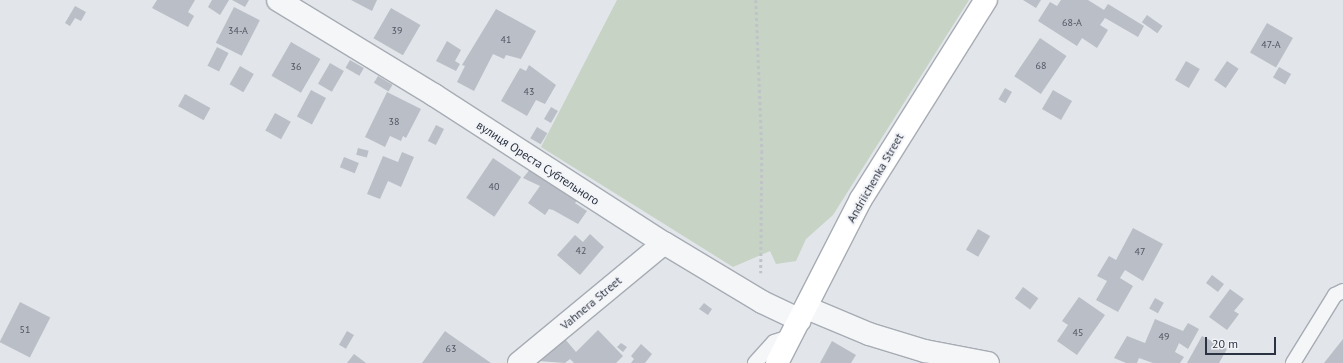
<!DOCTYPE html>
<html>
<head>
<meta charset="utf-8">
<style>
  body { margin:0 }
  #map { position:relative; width:1343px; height:363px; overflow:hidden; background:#e2e5ea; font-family:"PT Sans",sans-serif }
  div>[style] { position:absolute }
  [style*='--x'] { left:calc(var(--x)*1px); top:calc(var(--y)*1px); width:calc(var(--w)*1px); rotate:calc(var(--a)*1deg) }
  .green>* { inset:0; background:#c7d3c4 }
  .building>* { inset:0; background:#babec6; transform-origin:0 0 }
  .path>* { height:2.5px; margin-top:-1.25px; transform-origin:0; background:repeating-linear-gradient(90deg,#c0c3c8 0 3px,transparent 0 6px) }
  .roads { filter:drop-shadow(1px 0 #a7acb4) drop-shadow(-1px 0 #a7acb4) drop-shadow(0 1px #a7acb4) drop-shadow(0 -1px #a7acb4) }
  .lane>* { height:14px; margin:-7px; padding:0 7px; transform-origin:7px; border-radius:7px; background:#f5f6f8 }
  .street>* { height:22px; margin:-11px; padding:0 11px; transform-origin:11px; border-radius:11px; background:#f5f6f8 }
  .secondary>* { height:22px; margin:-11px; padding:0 11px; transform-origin:11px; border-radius:11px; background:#fff }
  span { translate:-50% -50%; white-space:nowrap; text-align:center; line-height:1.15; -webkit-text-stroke:4px #f2f4f7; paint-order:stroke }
  .number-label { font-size:10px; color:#4f5562 }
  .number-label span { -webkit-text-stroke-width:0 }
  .street-label { font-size:12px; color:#2b3241 }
  .scale { position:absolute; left:1205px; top:337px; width:71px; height:18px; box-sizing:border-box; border:2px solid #2b3241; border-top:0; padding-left:5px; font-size:12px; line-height:14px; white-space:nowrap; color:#2b3241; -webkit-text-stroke:3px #f2f4f7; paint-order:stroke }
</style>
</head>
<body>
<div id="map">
  <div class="green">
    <i style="clip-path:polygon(617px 0,969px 0,833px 215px,806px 239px,796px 261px,776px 264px,770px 251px,733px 267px,541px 147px)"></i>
  </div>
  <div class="building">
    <i style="clip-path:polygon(157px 0,195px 0,188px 12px,194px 16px,188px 27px,152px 8px)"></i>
    <i style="clip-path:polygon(212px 0,229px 0,220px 15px,208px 7px)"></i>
    <i style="clip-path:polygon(232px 0,249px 0,245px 7px)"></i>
    <i style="clip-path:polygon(351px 0,377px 0,372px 11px)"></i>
    <i style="clip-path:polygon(1023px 0,1041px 0,1036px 8px)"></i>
    <i style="clip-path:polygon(1061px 0,1088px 0,1104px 10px,1108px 4px,1144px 26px,1138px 37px,1105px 18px,1100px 25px,1108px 30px,1097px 48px,1082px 38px,1077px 46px,1038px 21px,1050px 2px,1057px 6px)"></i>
    <i style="clip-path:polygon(75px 6px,86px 12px,81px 21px,75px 18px,70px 26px,65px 23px)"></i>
    <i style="left:234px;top:7px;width:29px;height:40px;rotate:27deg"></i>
    <i style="left:391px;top:8px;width:34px;height:35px;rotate:30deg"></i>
    <i style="clip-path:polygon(496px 9px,536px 31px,521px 59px,506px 55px,504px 59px,493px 54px,474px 91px,457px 82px,465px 66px,462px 65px)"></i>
    <i style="left:1147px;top:15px;width:19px;height:9px;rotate:35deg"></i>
    <i style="left:1267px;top:23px;width:30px;height:34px;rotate:30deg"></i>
    <i style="left:1040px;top:38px;width:32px;height:46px;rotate:34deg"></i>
    <i style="clip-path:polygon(447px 41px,461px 50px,455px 61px,460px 64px,456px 71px,436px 61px)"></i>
    <i style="left:291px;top:42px;width:34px;height:39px;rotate:30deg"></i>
    <i style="left:217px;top:47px;width:13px;height:21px;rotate:27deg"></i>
    <i style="left:350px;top:60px;width:16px;height:9px;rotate:30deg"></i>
    <i style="left:1186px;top:61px;width:16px;height:22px;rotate:30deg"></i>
    <i style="left:1227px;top:61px;width:14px;height:23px;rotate:34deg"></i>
    <i style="left:330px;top:63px;width:16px;height:24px;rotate:30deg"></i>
    <i style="clip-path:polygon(529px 65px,556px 85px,545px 104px,536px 100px,527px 116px,501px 101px,520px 68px,526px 71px)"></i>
    <i style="left:240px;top:66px;width:16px;height:21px;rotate:30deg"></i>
    <i style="left:1279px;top:67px;width:14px;height:12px;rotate:30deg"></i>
    <i style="left:378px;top:76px;width:17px;height:8px;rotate:31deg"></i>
    <i style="left:1005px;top:88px;width:8px;height:13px;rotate:30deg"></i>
    <i style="left:311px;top:90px;width:17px;height:30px;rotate:28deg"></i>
    <i style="left:1053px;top:90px;width:22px;height:22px;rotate:30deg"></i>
    <i style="clip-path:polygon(387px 92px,421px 109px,406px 138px,403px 136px,401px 141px,390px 136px,385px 147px,365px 137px)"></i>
    <i style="left:185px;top:94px;width:29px;height:14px;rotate:29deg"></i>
    <i style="left:551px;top:107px;width:8px;height:14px;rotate:30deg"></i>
    <i style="left:275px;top:113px;width:18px;height:20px;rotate:29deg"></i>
    <i style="left:436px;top:125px;width:9px;height:18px;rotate:27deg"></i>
    <i style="left:537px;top:127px;width:12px;height:13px;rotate:31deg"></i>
    <i style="left:358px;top:148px;width:11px;height:7px;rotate:15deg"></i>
    <i style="clip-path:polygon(402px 152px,414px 157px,401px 187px,388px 181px,380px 199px,367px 194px,383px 156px,398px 162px)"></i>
    <i style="left:344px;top:157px;width:16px;height:11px;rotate:22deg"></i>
    <i style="left:493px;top:158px;width:34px;height:48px;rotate:34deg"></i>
    <i style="clip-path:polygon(531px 168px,578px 199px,575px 203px,587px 211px,578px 224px,553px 210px,549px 209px,545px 215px,528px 203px,540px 186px,523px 178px)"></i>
    <i style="clip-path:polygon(1133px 228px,1163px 244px,1143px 281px,1125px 270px,1120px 278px,1133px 286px,1118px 312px,1096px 300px,1107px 281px,1097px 276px,1109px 256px,1116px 260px)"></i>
    <i style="left:978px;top:229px;width:14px;height:24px;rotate:30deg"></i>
    <i style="clip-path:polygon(590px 234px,604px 247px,580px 275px,557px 255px,575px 235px,583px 242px)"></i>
    <i style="left:1212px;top:275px;width:15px;height:10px;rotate:37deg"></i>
    <i style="left:1023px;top:287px;width:19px;height:14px;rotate:36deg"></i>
    <i style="clip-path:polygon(1230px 289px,1244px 299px,1234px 311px,1239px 314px,1227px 330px,1209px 317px)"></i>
    <i style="clip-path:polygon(1079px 297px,1105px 315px,1077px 355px,1057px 341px,1068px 325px,1062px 321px)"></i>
    <i style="left:1155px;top:298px;width:10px;height:12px;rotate:29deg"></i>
    <i style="left:20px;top:302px;width:34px;height:45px;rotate:27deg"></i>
    <i style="clip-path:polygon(704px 303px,712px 309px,708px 315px,699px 309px)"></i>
    <i style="clip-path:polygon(1155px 319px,1183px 331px,1188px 323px,1199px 329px,1188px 349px,1179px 343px,1175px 352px,1184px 357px,1180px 363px,1153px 363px,1139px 358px,1137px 363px,1126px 363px,1114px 358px,1127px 336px,1145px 343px)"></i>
    <i style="clip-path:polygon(598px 330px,623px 356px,616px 363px,574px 363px,570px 359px,565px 363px,539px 361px,565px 339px,576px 352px)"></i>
    <i style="left:347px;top:331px;width:8px;height:16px;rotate:30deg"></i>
    <i style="clip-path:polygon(445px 331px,449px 334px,491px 363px,422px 363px)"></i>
    <i style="clip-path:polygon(1202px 336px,1227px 349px,1219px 363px,1187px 363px)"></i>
    <i style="clip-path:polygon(1343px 339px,1343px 363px,1324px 363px)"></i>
    <i style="clip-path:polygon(832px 341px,856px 355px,851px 363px,820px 363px)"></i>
    <i style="clip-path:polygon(621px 343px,627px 347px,623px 352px,617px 347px)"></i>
    <i style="clip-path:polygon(641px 344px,652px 354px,645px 363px,631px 363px,634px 359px,631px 356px)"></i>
    <i style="clip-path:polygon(354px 354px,366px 363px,347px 363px)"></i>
  </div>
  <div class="path">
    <i style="--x:756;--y:0;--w:151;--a:87.7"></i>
    <i style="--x:762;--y:151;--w:122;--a:90.5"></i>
  </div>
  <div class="roads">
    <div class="lane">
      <i style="--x:755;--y:363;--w:28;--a:-48"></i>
      <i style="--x:774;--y:342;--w:19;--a:-18"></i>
      <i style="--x:1293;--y:363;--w:80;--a:-58.3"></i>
      <i style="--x:1335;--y:295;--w:9;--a:-27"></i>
    </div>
    <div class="street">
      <i style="--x:278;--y:0;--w:183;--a:31.3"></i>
      <i style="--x:434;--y:95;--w:274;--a:32.8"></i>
      <i style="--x:664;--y:243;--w:114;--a:31"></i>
      <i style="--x:762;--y:302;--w:42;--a:25.3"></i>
      <i style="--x:807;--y:308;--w:67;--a:22.8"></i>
      <i style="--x:869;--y:334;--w:59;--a:16.9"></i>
      <i style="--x:925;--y:351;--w:64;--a:10.8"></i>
      <i style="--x:519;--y:363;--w:188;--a:-39.6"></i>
    </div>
    <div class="secondary">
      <i style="--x:777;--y:363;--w:184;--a:-62.9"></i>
      <i style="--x:861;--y:199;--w:235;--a:-57.9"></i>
    </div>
  </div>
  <div class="number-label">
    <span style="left:1072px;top:23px">68-А</span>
    <span style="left:238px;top:31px">34-А</span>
    <span style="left:397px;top:31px">39</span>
    <span style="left:506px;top:40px">41</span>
    <span style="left:1271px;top:45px">47-А</span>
    <span style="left:1041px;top:66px">68</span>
    <span style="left:296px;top:67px">36</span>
    <span style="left:529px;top:92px">43</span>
    <span style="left:394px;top:122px">38</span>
    <span style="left:494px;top:187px">40</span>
    <span style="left:581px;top:251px">42</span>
    <span style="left:1140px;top:252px">47</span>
    <span style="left:25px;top:330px">51</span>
    <span style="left:1078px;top:333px">45</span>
    <span style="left:1164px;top:337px">49</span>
    <span style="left:451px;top:349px">63</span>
  </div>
  <div class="street-label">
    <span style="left:538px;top:163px;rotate:33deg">вулиця Ореста Субтельного</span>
    <span style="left:875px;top:178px;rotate:-60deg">Andriichenka Street</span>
    <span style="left:591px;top:303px;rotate:-40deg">Vahnera Street</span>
  </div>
  <div class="scale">20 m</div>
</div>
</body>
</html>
